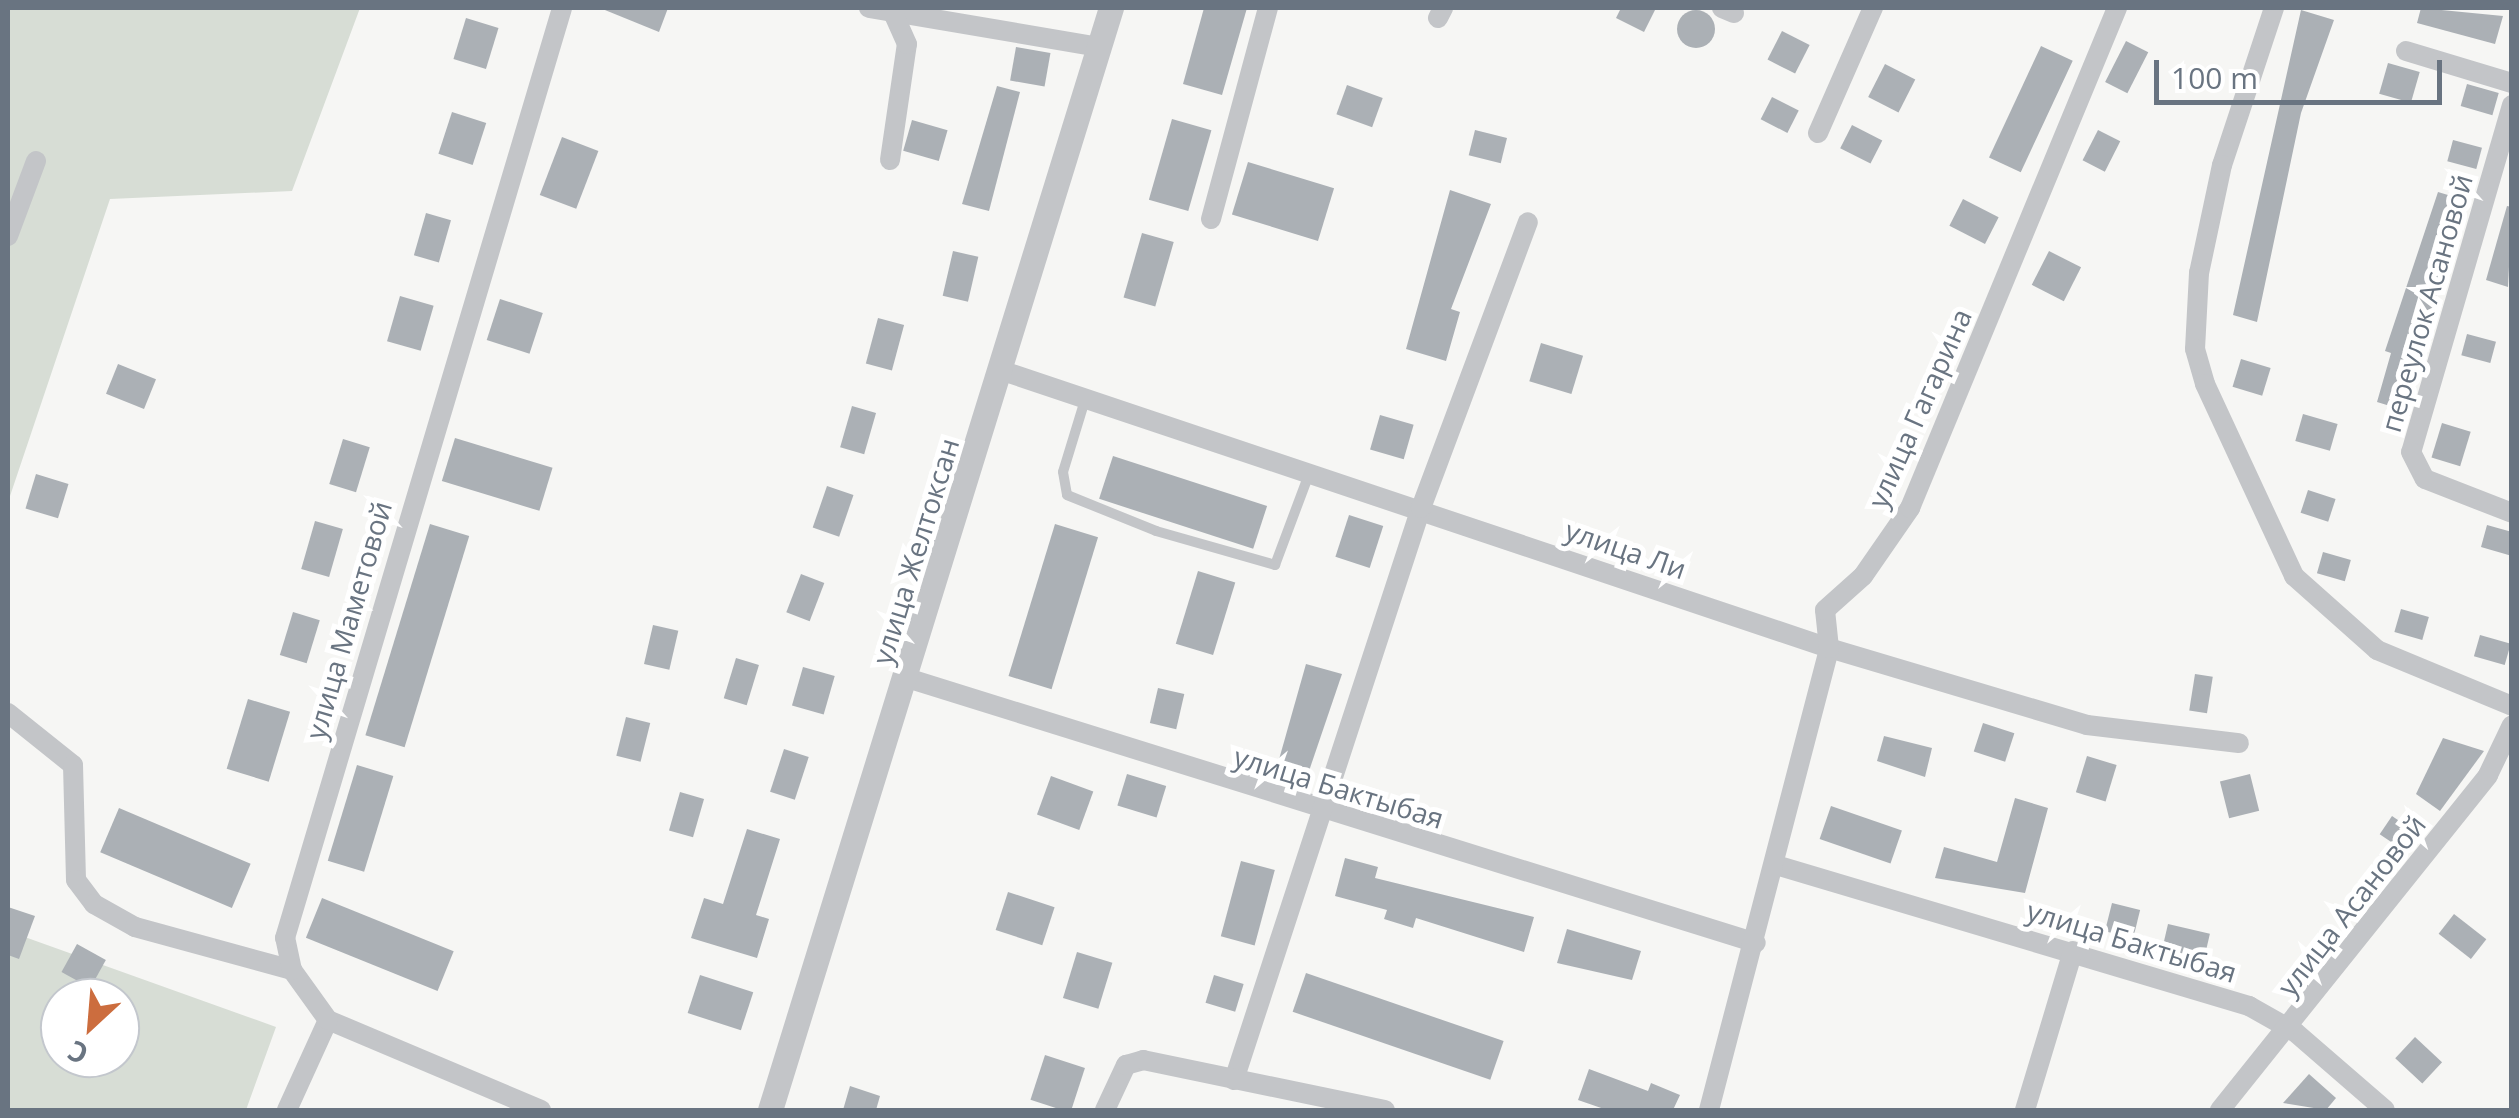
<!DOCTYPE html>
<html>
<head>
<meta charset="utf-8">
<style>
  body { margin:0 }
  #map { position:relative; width:2519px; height:1118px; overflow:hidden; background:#f6f6f4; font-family:"Open Sans",sans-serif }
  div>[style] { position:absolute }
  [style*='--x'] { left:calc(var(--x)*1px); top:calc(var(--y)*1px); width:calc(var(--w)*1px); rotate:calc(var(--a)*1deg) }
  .green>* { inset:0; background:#d7ddd5 }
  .building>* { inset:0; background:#abb0b5; transform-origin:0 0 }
  .round { border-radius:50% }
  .service>* { height:10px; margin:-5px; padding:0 5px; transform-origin:5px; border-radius:5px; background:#c3c5c8 }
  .minor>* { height:20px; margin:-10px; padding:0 10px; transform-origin:10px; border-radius:10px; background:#c3c5c8 }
  .tertiary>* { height:25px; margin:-12.5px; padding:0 12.5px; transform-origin:12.5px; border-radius:12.5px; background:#c3c5c8 }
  span { translate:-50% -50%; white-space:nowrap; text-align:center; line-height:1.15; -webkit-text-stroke:10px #fff; paint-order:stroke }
  .street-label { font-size:28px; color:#697481 }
  .frame { position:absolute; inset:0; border:10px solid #697481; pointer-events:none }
  .north { position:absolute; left:40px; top:978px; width:100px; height:100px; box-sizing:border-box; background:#fff; border:2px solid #c3c7cd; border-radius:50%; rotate:206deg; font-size:28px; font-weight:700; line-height:40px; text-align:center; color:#697481 }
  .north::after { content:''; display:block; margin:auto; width:35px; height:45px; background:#cc6d3e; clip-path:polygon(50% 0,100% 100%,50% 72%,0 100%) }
  .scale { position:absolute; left:2154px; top:60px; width:288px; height:45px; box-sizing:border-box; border:5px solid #697481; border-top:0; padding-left:12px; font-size:30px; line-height:35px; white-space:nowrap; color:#697481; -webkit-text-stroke:8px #fff; paint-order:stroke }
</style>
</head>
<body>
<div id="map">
  <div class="green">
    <i style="clip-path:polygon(8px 8px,360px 8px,292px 191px,110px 199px,8px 502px)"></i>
    <i style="clip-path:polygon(evenodd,8px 931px,276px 1027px,246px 1110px,8px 1110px,8px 931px,60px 998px,120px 998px,120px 1058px,60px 1058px,60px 998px)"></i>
  </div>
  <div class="building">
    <i style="clip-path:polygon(600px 8px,668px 8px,659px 32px)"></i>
    <i style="clip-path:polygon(1204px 8px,1247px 8px,1222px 95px,1183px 84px)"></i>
    <i style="clip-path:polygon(1621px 8px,1656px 8px,1644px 32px,1616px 18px)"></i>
    <i style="clip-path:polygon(2421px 8px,2503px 16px,2495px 44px,2417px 23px)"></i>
    <i class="round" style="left:1677px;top:10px;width:38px;height:38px"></i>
    <i style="clip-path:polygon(2301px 10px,2334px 20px,2301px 113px,2257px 322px,2233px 315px)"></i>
    <i style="left:466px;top:18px;width:34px;height:43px;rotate:17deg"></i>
    <i style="left:1782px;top:31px;width:31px;height:32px;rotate:27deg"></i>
    <i style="left:2126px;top:41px;width:25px;height:46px;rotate:27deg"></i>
    <i style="left:2041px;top:46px;width:35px;height:123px;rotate:25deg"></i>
    <i style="left:1016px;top:47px;width:35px;height:34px;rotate:10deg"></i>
    <i style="left:2388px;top:63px;width:33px;height:32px;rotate:16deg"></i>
    <i style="left:1885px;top:64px;width:34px;height:37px;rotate:27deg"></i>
    <i style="left:2467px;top:84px;width:33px;height:23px;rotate:16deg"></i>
    <i style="left:1347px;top:85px;width:38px;height:31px;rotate:20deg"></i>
    <i style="clip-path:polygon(997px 86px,1020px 92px,989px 211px,962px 204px)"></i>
    <i style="left:1772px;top:97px;width:30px;height:25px;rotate:27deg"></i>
    <i style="left:452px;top:112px;width:36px;height:44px;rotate:18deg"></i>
    <i style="left:1172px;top:119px;width:41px;height:84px;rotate:16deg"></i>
    <i style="left:912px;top:120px;width:37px;height:32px;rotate:16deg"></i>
    <i style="left:1852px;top:125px;width:34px;height:26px;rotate:27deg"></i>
    <i style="left:1475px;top:130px;width:33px;height:26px;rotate:14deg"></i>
    <i style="left:2098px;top:130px;width:25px;height:34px;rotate:27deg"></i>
    <i style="left:562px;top:137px;width:39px;height:62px;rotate:21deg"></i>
    <i style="left:2453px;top:140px;width:30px;height:22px;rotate:15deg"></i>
    <i style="left:1248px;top:162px;width:90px;height:55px;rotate:17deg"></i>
    <i style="clip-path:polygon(1450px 190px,1491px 204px,1451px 309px,1460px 312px,1446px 361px,1406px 349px)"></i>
    <i style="clip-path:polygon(2438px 192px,2468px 201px,2400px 409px,2377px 402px,2391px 353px,2385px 351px)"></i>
    <i style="left:1963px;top:199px;width:40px;height:30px;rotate:27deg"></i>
    <i style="clip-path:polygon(2507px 206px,2512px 207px,2508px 287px,2486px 280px)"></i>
    <i style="left:426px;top:213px;width:26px;height:44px;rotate:16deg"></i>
    <i style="left:1142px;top:233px;width:33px;height:67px;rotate:16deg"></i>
    <i style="left:953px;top:251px;width:26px;height:46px;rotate:13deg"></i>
    <i style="left:2049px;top:251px;width:36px;height:38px;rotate:27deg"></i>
    <i style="left:400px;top:296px;width:35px;height:47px;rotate:16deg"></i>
    <i style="left:500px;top:299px;width:45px;height:43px;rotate:18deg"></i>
    <i style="left:878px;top:318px;width:27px;height:47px;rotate:15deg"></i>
    <i style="left:2467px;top:334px;width:30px;height:22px;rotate:15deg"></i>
    <i style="left:1541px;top:343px;width:44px;height:40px;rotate:17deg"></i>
    <i style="left:2241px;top:359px;width:31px;height:29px;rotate:17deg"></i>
    <i style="left:118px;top:364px;width:41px;height:32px;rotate:22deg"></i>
    <i style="left:852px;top:406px;width:25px;height:43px;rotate:16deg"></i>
    <i style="left:2303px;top:414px;width:36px;height:28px;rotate:16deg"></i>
    <i style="left:1380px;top:415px;width:35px;height:36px;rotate:16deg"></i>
    <i style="left:2442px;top:423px;width:30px;height:36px;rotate:17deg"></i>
    <i style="left:455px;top:438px;width:102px;height:45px;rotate:17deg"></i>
    <i style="left:343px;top:439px;width:28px;height:47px;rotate:17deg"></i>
    <i style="left:1113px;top:456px;width:162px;height:45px;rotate:18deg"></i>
    <i style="left:36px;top:474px;width:34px;height:36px;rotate:17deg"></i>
    <i style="left:827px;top:486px;width:28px;height:44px;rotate:19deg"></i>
    <i style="left:2308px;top:490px;width:29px;height:24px;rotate:18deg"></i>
    <i style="left:1349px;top:515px;width:36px;height:44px;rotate:18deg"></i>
    <i style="left:315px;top:521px;width:29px;height:50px;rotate:16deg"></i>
    <i style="left:430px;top:524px;width:41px;height:221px;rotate:17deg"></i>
    <i style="left:1055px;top:524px;width:45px;height:159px;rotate:17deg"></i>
    <i style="clip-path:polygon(2487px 525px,2512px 532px,2512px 556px,2481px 547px)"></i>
    <i style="left:2323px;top:552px;width:29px;height:22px;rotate:16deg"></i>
    <i style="left:1198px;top:571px;width:39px;height:76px;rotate:17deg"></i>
    <i style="left:801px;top:574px;width:25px;height:41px;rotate:21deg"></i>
    <i style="left:2401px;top:609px;width:29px;height:24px;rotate:16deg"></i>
    <i style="left:293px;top:612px;width:28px;height:45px;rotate:17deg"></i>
    <i style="left:653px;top:625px;width:26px;height:40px;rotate:13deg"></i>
    <i style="left:2480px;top:635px;width:32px;height:22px;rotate:16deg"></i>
    <i style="left:736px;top:658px;width:24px;height:42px;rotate:17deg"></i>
    <i style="clip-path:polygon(1306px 664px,1342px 674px,1309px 771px,1278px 763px)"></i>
    <i style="left:803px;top:667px;width:33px;height:40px;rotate:16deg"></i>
    <i style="left:2195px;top:674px;width:18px;height:37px;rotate:9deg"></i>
    <i style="left:1158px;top:688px;width:27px;height:36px;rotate:13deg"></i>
    <i style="left:248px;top:699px;width:44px;height:73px;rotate:17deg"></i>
    <i style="left:626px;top:717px;width:25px;height:40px;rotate:14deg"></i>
    <i style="left:1983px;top:723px;width:33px;height:30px;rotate:18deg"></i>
    <i style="clip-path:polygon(1884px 736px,1932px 748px,1925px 777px,1877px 761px)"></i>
    <i style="clip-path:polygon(2443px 738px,2484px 751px,2440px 811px,2416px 794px)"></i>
    <i style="left:784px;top:749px;width:26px;height:45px;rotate:18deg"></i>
    <i style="left:2087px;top:756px;width:31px;height:38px;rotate:17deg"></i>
    <i style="left:357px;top:765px;width:38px;height:100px;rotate:17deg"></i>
    <i style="left:1127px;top:774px;width:41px;height:33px;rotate:17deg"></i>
    <i style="left:2250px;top:774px;width:38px;height:31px;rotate:76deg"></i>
    <i style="left:1051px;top:776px;width:45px;height:41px;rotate:20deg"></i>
    <i style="left:680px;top:792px;width:25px;height:40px;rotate:16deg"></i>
    <i style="clip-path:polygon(2015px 798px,2048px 808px,2025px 893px,1935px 878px,1944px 847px,1997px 862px)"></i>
    <i style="left:1831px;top:806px;width:75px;height:35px;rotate:19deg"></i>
    <i style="left:119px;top:808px;width:143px;height:48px;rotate:23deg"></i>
    <i style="left:2392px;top:816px;width:30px;height:22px;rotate:34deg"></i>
    <i style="clip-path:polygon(747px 829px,780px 839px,756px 915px,769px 919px,757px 958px,691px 938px,704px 898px,723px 904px)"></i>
    <i style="clip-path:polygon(1345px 858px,1378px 867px,1375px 878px,1534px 917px,1524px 952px,1416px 918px,1413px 928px,1384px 919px,1387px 910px,1335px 896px)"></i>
    <i style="left:1241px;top:861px;width:35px;height:78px;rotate:15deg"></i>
    <i style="left:1008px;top:892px;width:49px;height:40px;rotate:18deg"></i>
    <i style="left:322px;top:898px;width:142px;height:43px;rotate:22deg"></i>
    <i style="left:2112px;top:903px;width:29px;height:29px;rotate:14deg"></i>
    <i style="clip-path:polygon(8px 907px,35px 916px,19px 959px,8px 955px)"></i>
    <i style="left:2454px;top:914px;width:41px;height:25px;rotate:38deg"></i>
    <i style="left:2168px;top:924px;width:43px;height:28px;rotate:13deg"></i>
    <i style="clip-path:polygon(1567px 929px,1641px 951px,1632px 980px,1557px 963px)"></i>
    <i style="left:77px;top:944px;width:33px;height:32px;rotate:29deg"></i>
    <i style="left:1077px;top:952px;width:37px;height:48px;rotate:17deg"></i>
    <i style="left:1306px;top:973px;width:209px;height:41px;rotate:19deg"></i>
    <i style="left:700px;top:975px;width:56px;height:40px;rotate:18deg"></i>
    <i style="left:1214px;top:975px;width:31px;height:29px;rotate:17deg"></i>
    <i style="left:2415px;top:1037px;width:37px;height:29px;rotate:43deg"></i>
    <i style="left:1045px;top:1055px;width:42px;height:47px;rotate:18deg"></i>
    <i style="clip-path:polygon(1589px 1069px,1648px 1091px,1651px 1083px,1680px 1095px,1673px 1110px,1607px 1110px,1578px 1100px)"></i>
    <i style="clip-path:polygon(2309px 1074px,2336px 1098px,2326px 1110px,2283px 1103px)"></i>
    <i style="clip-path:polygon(850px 1086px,880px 1096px,876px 1110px,843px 1110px)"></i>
  </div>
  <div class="service">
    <i style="--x:1085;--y:400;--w:75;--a:107"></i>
    <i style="--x:1063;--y:472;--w:23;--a:80"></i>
    <i style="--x:1067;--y:495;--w:96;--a:22"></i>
    <i style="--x:1156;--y:531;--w:124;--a:15.9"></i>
    <i style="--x:1275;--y:565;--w:97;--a:-69.5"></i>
  </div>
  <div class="minor">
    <i style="--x:869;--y:8;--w:234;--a:9.6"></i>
    <i style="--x:1722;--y:8;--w:13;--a:23"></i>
    <i style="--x:2274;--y:8;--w:165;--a:108.3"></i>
    <i style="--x:2222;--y:165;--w:110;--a:102"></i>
    <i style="--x:2199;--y:273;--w:76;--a:93"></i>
    <i style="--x:2195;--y:349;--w:36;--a:74"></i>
    <i style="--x:2205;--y:384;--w:212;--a:65.1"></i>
    <i style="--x:2294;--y:576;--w:111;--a:41.7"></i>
    <i style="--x:2377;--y:650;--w:146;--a:22.5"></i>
    <i style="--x:1438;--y:18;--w:11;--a:-63"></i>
    <i style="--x:2406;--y:51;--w:111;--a:16.8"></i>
    <i style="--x:2512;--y:105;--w:361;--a:106.2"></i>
    <i style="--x:2411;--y:452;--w:30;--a:63"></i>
    <i style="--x:2425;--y:479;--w:93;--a:21.3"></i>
    <i style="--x:1818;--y:133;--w:137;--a:-66.3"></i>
    <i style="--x:890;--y:160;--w:117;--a:-81.7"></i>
    <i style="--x:907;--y:44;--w:39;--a:-114"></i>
    <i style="--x:1211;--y:219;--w:219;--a:-74.9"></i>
    <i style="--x:8;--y:236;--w:80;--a:-69.5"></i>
    <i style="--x:1003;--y:371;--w:871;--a:18.54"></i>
    <i style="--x:1829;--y:648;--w:269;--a:16.6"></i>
    <i style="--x:2087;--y:725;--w:153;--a:6.8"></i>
    <i style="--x:907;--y:678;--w:889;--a:17.33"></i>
    <i style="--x:8;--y:713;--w:83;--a:38.7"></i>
    <i style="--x:73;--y:765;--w:115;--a:88.5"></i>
    <i style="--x:76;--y:880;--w:30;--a:53"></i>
    <i style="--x:94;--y:904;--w:47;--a:29.3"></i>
    <i style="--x:135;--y:927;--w:163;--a:15.3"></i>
    <i style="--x:1776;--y:865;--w:494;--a:16.6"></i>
    <i style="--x:2249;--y:1006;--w:53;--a:29.5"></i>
    <i style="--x:2295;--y:1032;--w:119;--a:40.9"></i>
    <i style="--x:1234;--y:1080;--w:602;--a:-71.9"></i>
    <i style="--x:1421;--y:508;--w:305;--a:-69.5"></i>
    <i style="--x:287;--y:1110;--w:99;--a:-65.5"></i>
    <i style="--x:541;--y:1110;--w:231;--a:-157.1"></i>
    <i style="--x:328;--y:1020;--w:62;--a:-125.8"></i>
    <i style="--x:292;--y:970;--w:33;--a:-102"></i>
    <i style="--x:285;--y:938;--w:970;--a:-73.41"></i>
    <i style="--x:1105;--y:1110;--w:50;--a:-65"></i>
    <i style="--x:1126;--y:1065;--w:18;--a:-16"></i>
    <i style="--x:1143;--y:1060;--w:247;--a:11.7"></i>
    <i style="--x:1709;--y:1110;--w:477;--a:-75.4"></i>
    <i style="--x:1829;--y:648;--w:38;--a:-96"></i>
    <i style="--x:1825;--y:610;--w:51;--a:-41.8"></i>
    <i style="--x:1863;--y:576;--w:83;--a:-55.3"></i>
    <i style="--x:1910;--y:508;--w:541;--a:-67.51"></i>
    <i style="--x:2025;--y:1110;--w:166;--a:-73.2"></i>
    <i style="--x:2220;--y:1110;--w:429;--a:-51.3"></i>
    <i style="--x:2488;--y:775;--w:55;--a:-64.4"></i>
  </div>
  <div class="tertiary">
    <i style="--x:770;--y:1110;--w:1154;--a:-72.81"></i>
  </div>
  <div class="street-label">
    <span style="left:2426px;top:303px;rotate:-74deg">переулок Асановой</span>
    <span style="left:1919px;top:408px;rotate:-66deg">улица Гагарина</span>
    <span style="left:1626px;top:549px;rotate:19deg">улица Ли</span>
    <span style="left:915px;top:551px;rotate:-73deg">улица Желтоксан</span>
    <span style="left:348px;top:620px;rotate:-74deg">улица Маметовой</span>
    <span style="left:1339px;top:787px;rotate:17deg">улица Бактыбая</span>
    <span style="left:2351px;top:905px;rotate:-52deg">улица Асановой</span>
    <span style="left:2132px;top:941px;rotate:17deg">улица Бактыбая</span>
  </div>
  <div class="frame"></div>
  <div class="north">С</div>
  <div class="scale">100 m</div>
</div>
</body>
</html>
